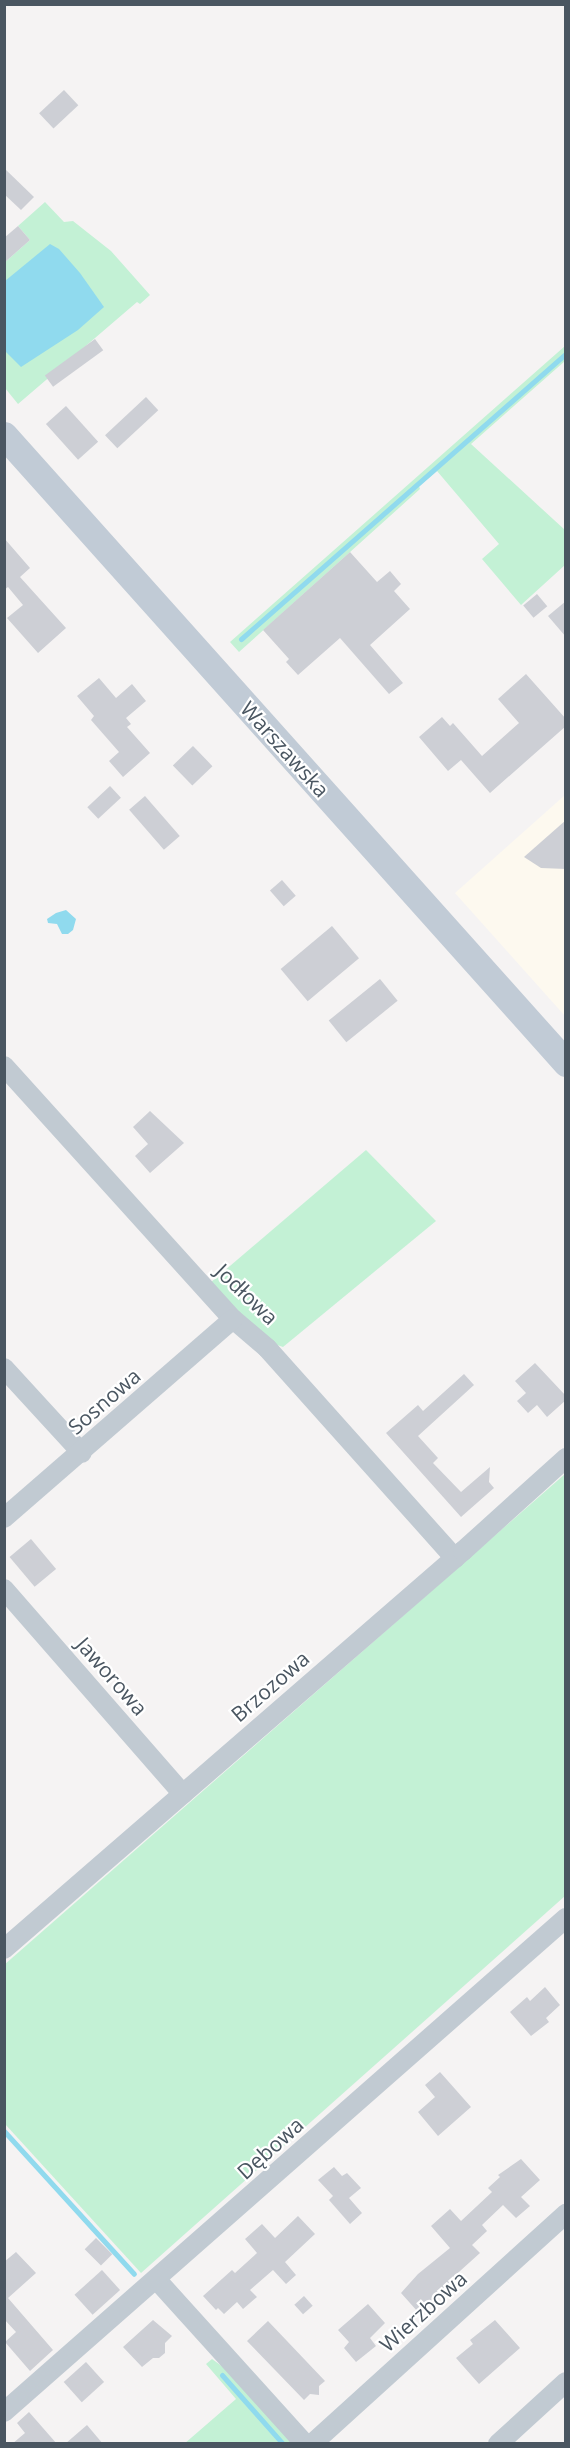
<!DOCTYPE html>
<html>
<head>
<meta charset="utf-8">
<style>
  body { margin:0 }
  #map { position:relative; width:570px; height:2448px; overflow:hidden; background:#f5f3f3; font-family:"Open Sans",sans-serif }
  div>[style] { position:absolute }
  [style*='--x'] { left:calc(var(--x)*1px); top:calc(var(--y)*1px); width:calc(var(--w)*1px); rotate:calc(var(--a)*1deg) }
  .commercial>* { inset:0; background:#fdf9ef }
  .green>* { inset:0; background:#c3f1d5 }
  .water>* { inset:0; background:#90daee }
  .stream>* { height:5px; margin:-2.5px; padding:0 2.5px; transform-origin:2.5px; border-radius:2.5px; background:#90daee }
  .building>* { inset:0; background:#cdcfd5; transform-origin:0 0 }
  .street>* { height:20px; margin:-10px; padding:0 10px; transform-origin:10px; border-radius:10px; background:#c1cad2 }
  .secondary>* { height:27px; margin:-13.5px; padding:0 13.5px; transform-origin:13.5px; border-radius:13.5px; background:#c1cbd6 }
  span { translate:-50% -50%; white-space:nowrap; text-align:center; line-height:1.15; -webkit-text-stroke:4.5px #fff; paint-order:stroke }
  .street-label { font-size:21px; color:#4a5661 }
  .frame { position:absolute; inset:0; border:6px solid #4a5661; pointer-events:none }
</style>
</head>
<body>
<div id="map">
  <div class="commercial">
    <i style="clip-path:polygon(565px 795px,565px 1016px,455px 893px)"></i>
  </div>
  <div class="green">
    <i style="clip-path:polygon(45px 202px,64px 222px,73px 221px,111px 251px,150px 295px,140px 304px,137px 302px,18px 404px,5px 388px,4px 263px,30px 240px,18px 226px)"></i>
    <i style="clip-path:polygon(565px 346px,565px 361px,471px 444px,565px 530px,565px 565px,521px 605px,482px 559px,499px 544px,437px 471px,419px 486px,420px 489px,239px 652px,230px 642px)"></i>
    <i style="clip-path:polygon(366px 1150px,436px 1221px,283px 1347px,263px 1340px,210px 1283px)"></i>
    <i style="clip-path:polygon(565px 1474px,565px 1896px,141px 2273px,5px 2124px,4px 1965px)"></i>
    <i style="clip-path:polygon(212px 2359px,223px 2367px,293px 2444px,184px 2444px,236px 2399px,206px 2364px)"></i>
  </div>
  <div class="water">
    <i style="clip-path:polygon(50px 244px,59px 249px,80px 273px,104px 307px,78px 330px,21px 367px,5px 351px,5px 281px)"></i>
    <i style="clip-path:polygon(66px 910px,76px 919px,73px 930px,68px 934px,62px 934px,57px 924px,48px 923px,47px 919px,56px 913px)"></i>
  </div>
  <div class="stream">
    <i style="--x:241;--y:639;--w:433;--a:-41.3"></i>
    <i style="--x:4;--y:2131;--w:193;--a:47.7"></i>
    <i style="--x:222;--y:2375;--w:92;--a:48.5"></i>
  </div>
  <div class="building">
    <i style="left:64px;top:90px;width:21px;height:34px;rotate:47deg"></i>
    <i style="clip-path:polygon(4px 168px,34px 197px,21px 210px,4px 194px)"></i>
    <i style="clip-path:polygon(18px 226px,30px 240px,4px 263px,4px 238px)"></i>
    <i style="left:95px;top:339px;width:14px;height:62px;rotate:54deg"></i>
    <i style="left:146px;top:397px;width:18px;height:56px;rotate:47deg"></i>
    <i style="left:66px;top:406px;width:48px;height:27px;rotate:48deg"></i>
    <i style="clip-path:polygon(4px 538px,30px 568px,20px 577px,66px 628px,38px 653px,7px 618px,23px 605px,8px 587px,4px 590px)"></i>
    <i style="clip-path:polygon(350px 552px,377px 582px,390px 571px,401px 584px,394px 591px,410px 609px,370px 645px,403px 683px,389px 694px,340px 638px,298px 675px,286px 662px,289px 659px,263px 630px)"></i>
    <i style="left:537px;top:594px;width:16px;height:18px;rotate:50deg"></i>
    <i style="clip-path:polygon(566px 601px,566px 637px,548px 616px)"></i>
    <i style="clip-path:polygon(526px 674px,566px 719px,566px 726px,490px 793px,461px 760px,448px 771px,419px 737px,442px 717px,450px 726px,453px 723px,482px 756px,519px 723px,498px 699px)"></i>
    <i style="clip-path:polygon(99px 678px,116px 698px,132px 684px,146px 701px,126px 718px,131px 724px,127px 727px,150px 753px,123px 777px,109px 761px,119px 752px,91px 720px,94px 716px,77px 696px)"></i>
    <i style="left:193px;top:746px;width:28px;height:28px;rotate:46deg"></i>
    <i style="left:110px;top:786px;width:16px;height:31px;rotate:47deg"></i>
    <i style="left:145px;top:796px;width:53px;height:21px;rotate:49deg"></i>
    <i style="clip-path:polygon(566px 820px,566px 869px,541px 868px,524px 857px)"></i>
    <i style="left:282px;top:880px;width:21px;height:16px;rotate:49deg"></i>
    <i style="left:332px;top:926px;width:42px;height:67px;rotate:50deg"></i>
    <i style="left:380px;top:979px;width:28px;height:66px;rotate:51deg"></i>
    <i style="clip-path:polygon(150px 1111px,184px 1143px,150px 1173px,135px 1156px,148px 1144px,133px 1127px)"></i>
    <i style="clip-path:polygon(535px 1363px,566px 1396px,566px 1400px,547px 1417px,537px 1405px,528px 1413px,517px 1401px,526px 1393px,515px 1381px)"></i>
    <i style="clip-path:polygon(464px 1374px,474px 1385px,418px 1436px,438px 1458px,433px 1463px,461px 1492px,490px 1467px,489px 1482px,494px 1488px,461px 1517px,386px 1433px,418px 1405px,423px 1411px)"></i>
    <i style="left:31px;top:1539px;width:39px;height:28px;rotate:50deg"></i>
    <i style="clip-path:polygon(545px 1987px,560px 2005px,546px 2018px,549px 2022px,531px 2036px,510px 2012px,527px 1997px,530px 2001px)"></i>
    <i style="clip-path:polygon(440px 2072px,471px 2107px,438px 2136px,418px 2112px,435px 2097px,425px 2085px)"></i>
    <i style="clip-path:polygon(521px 2159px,540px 2180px,521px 2197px,530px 2206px,516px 2218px,503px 2205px,482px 2225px,487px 2231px,472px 2245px,480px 2253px,450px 2280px,453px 2283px,418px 2312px,401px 2293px,418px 2274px,450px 2248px,431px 2226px,450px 2209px,461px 2221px,492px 2192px,488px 2188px,500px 2177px,498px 2175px)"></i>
    <i style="clip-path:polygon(334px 2167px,342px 2176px,347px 2173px,361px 2188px,349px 2198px,362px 2213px,350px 2224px,329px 2200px,333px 2196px,318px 2180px)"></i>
    <i style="clip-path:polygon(298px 2216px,315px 2234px,285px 2262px,296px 2275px,286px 2284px,273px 2270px,250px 2290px,257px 2297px,243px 2309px,237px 2302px,224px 2314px,218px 2308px,216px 2310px,203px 2296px,232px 2270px,235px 2273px,257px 2253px,245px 2239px,262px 2224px,275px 2238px)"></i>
    <i style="left:96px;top:2238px;width:23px;height:16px;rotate:45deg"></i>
    <i style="clip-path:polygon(16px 2252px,36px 2273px,8px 2298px,53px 2350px,30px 2371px,5px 2342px,16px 2332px,4px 2319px,4px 2262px)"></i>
    <i style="left:102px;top:2270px;width:27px;height:37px;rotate:48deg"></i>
    <i style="left:304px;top:2296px;width:13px;height:13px;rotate:48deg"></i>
    <i style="clip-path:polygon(368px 2304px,385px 2323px,370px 2338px,376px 2346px,356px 2362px,344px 2348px,349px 2342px,338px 2330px)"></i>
    <i style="clip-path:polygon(153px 2320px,172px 2336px,165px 2343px,165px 2353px,159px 2358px,153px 2358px,142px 2367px,123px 2347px)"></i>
    <i style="clip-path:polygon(495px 2320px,520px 2348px,479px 2384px,456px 2358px,473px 2344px,470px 2340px)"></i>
    <i style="clip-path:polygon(268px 2321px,325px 2381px,319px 2386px,319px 2395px,310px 2394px,304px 2400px,247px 2341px)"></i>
    <i style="left:86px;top:2362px;width:27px;height:30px;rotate:48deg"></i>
    <i style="clip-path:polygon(29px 2412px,57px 2444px,12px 2444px,25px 2433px,17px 2423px)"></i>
    <i style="clip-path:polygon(87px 2425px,103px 2444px,65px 2444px)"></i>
  </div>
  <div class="street">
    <i style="--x:4;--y:1066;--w:341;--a:47.9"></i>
    <i style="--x:233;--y:1319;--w:45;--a:40.5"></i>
    <i style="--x:267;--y:1348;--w:282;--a:48.2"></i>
    <i style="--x:4;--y:1368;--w:115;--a:47.5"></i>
    <i style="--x:4;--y:1518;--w:303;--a:-41"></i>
    <i style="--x:4;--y:1589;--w:272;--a:48.9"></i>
    <i style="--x:4;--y:1949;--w:608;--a:-40.93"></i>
    <i style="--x:463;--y:1551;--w:139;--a:-42.1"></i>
    <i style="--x:156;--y:2279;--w:222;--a:47.9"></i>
    <i style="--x:4;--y:2412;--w:748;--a:-41.32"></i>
    <i style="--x:312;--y:2444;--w:343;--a:-42.2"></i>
    <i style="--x:498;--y:2444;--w:92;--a:-42.4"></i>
  </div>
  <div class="secondary">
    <i style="--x:4;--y:435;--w:843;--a:48.17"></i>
  </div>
  <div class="street-label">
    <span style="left:285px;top:749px;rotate:48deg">Warszawska</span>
    <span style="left:247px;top:1294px;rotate:44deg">Jodłowa</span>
    <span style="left:104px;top:1401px;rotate:-41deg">Sosnowa</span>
    <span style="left:112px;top:1676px;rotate:49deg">Jaworowa</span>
    <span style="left:270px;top:1686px;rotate:-41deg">Brzozowa</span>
    <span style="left:270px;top:2148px;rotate:-42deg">Dębowa</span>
    <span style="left:423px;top:2311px;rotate:-42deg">Wierzbowa</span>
  </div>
  <div class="frame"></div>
</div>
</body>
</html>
